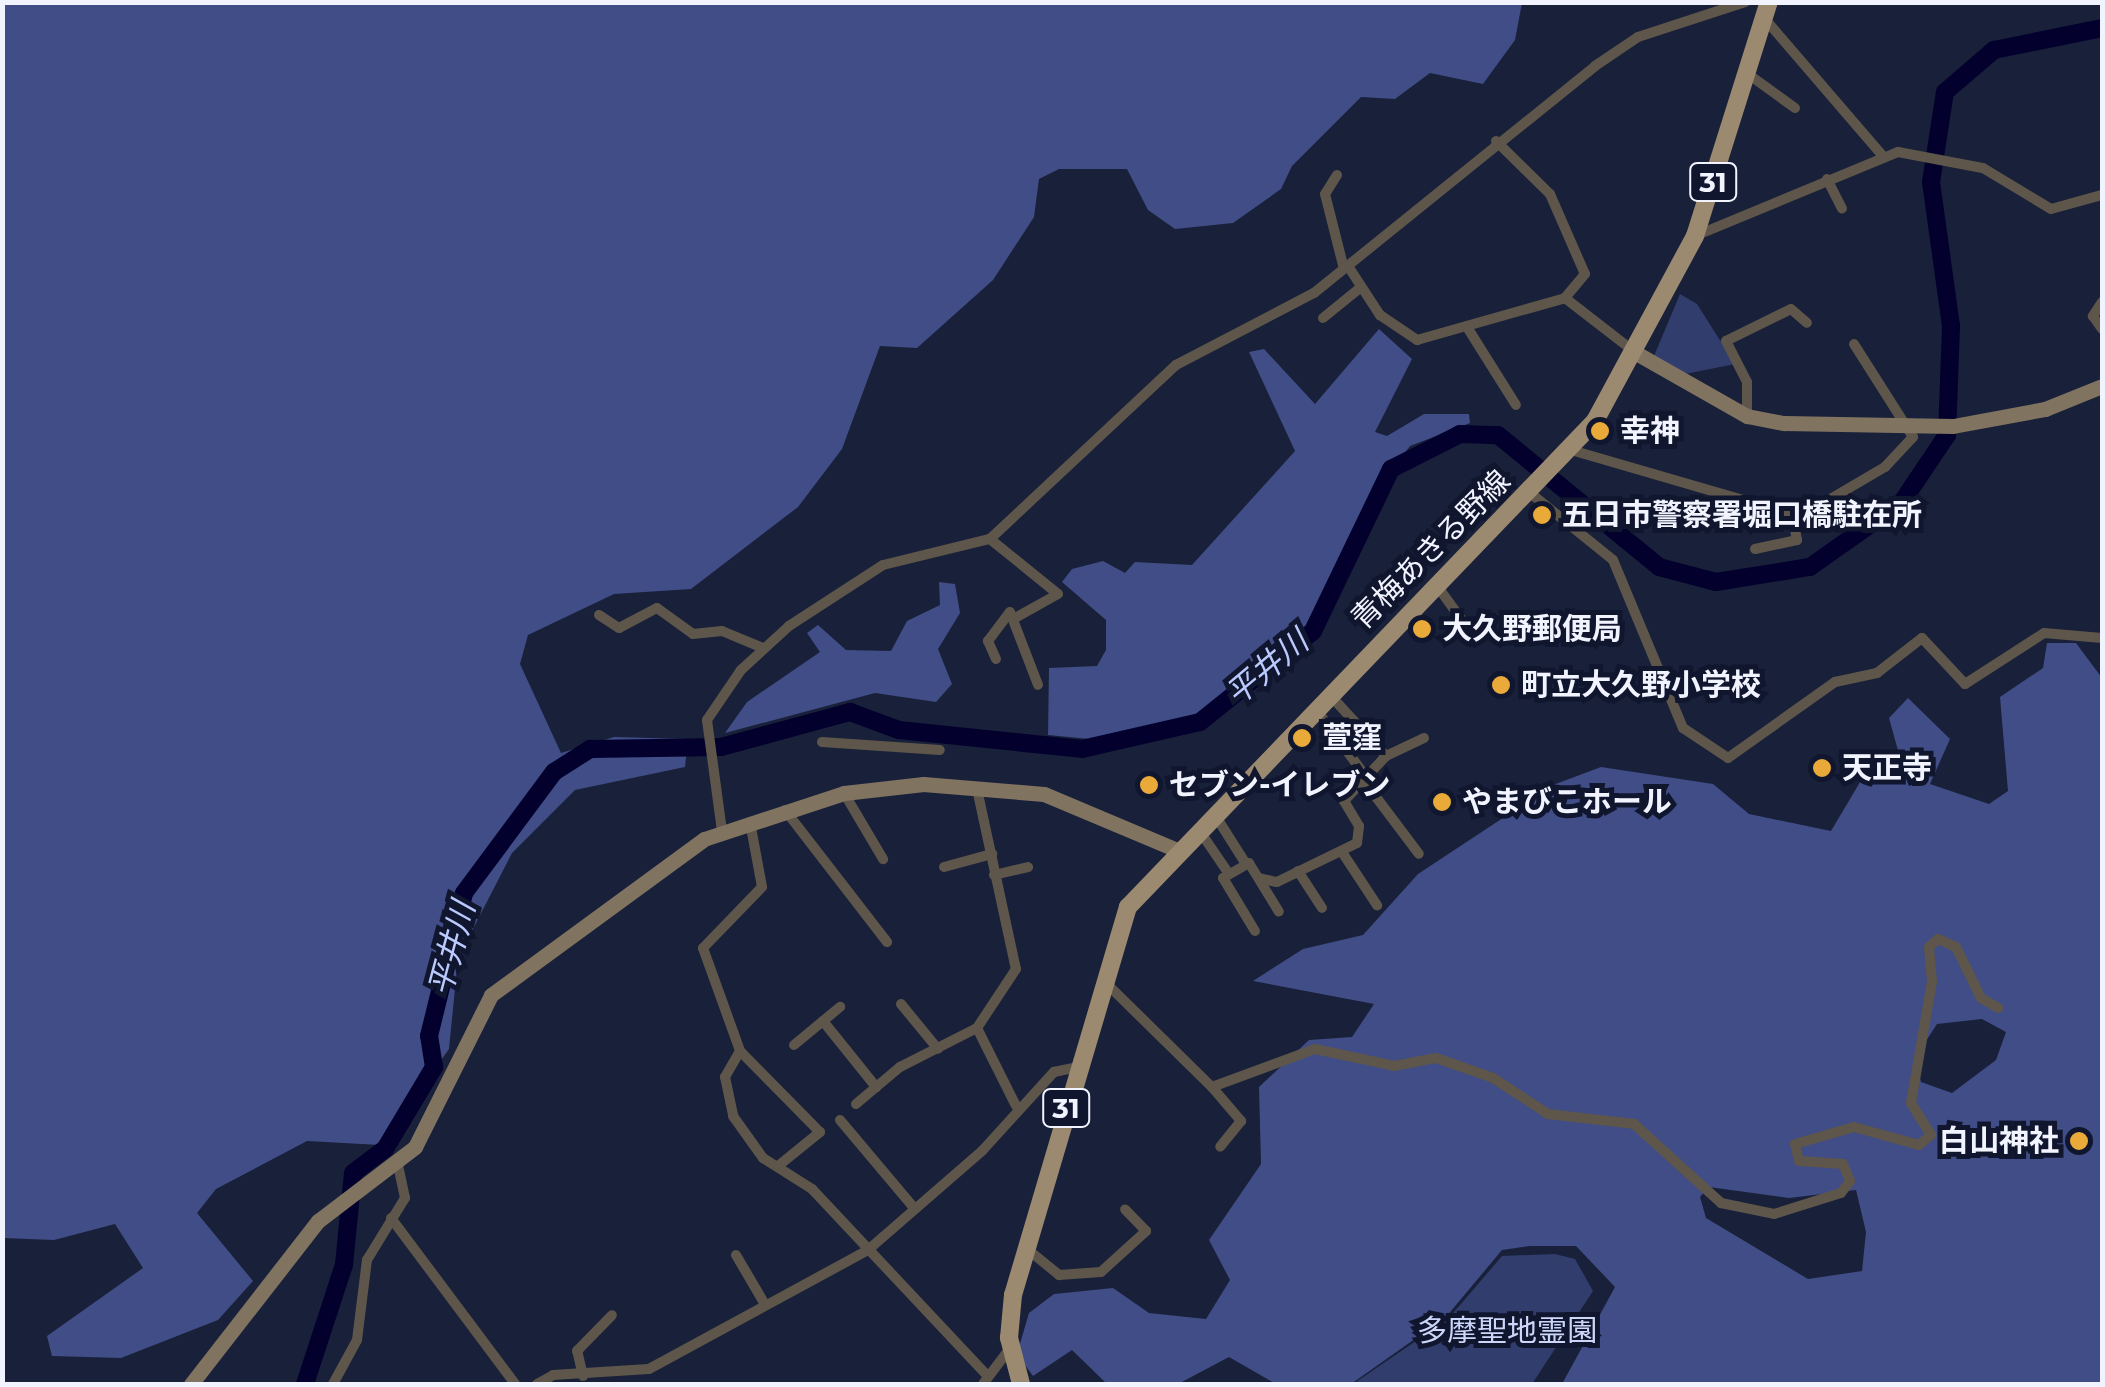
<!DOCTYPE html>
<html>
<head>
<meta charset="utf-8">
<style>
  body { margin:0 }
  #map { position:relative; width:2105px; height:1387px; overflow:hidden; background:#192039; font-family:Montserrat,"Noto Sans JP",sans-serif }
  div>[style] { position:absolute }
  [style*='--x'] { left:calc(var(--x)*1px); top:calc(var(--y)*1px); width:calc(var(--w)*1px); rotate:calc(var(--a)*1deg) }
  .green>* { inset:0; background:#313d6d }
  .forest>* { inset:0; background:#404d86 }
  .river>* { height:18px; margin:-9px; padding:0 9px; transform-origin:9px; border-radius:9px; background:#03002d }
  .minor>* { height:10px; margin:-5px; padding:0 5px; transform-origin:5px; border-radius:5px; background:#5e564a }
  .secondary>* { height:15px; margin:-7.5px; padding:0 7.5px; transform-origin:7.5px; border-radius:7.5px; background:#807360 }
  .primary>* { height:18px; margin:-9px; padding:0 9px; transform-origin:9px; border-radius:9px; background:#9b8970 }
  .dots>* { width:28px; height:28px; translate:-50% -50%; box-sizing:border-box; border:5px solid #11162f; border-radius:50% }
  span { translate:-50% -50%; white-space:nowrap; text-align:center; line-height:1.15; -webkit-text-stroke:10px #11162f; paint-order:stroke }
  .shield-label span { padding:2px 8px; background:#11162f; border:2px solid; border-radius:8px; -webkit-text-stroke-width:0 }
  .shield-label { font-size:28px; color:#f1f4ff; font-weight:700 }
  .poi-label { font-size:30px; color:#f1f4ff; font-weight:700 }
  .left { translate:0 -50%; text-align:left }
  .right { translate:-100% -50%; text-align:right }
  .street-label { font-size:30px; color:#f1f4ff }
  .park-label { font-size:30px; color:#cbd6f9 }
  .water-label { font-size:32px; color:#bbcafe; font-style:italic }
  .frame { position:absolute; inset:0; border:5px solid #f1f4ff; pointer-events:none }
</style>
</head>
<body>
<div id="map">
  <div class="green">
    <i style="clip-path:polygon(1680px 294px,1697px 304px,1735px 364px,1685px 374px,1654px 356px)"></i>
    <i style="clip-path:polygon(1555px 1254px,1575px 1259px,1593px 1291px,1532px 1384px,1353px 1384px,1448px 1319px,1502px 1256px)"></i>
  </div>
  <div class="forest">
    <i style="clip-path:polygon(3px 2px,1522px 2px,1522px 3px,1515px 40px,1483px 84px,1430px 73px,1395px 99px,1361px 97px,1292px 166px,1281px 189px,1233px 223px,1175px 229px,1148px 210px,1127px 169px,1059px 169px,1039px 179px,1034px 217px,993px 280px,917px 348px,880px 346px,842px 449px,798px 507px,691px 589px,614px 594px,528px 635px,520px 664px,561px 753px,614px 737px,688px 739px,685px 767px,575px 790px,512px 853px,458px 958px,449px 1049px,380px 1145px,307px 1141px,216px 1189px,197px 1213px,253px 1281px,218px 1320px,121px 1358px,52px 1356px,47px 1336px,143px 1268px,115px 1224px,54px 1240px,3px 1238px)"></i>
    <i style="clip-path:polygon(1379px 329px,1412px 359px,1375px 432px,1387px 436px,1424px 414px,1469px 414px,1470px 423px,1410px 446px,1369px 498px,1300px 640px,1196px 715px,1111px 741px,1048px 735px,1049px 668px,1097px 666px,1106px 650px,1106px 620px,1062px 582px,1072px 569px,1103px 561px,1125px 573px,1135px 562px,1192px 565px,1295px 451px,1249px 352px,1264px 349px,1315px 404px)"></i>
    <i style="clip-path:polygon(939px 582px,955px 584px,960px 613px,938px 649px,952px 684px,936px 702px,875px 693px,725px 733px,747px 702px,820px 652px,807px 633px,818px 625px,846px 650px,891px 651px,907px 621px,940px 605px)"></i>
    <i style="clip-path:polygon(evenodd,2047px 643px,2076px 643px,2102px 678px,2102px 1384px,1562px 1384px,1615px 1287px,1576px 1246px,1530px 1246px,1502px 1250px,1446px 1317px,1351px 1384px,1276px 1384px,1229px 1357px,1178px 1384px,1107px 1384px,1072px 1350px,1033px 1376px,1017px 1354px,1029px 1313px,1054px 1294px,1113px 1288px,1149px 1313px,1206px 1319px,1230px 1280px,1209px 1240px,1261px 1164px,1259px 1087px,1309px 1040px,1352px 1037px,1374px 1004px,1253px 981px,1303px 949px,1363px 935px,1418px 874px,1553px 785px,1601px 767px,1713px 784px,1749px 814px,1831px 831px,1866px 772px,1902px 765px,1889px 718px,1908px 698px,1950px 739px,1930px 784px,1989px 804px,2008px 791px,2000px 697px,2043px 668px,2047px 643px,1982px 1019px,2006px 1032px,1996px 1060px,1952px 1093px,1921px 1082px,1915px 1058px,1937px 1024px,1982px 1019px,2047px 643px,1709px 1187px,1789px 1198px,1856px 1190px,1866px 1232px,1862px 1271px,1808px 1279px,1706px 1218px,1700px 1197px,1709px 1187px)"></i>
  </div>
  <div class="river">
    <i style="--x:305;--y:1384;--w:125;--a:-71.9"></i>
    <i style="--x:344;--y:1265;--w:92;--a:-84.4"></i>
    <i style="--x:353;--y:1173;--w:40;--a:-37"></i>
    <i style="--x:385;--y:1149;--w:96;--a:-59.1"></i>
    <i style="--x:434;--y:1067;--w:31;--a:-99"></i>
    <i style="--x:429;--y:1036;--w:147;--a:-76.2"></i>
    <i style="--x:464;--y:893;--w:151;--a:-53.4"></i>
    <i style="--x:554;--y:772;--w:43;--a:-32.6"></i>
    <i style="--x:590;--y:749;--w:131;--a:-0.9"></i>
    <i style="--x:721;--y:747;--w:134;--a:-15.2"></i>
    <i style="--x:850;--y:712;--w:52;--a:20.2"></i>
    <i style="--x:899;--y:730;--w:184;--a:5.9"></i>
    <i style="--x:1082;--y:749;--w:121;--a:-12.9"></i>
    <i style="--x:1200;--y:722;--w:145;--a:-38.8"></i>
    <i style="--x:1313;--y:631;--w:180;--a:-64.3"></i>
    <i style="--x:1391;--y:469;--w:77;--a:-26.9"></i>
    <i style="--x:1460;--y:434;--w:38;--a:2"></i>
    <i style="--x:1498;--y:435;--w:208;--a:39.3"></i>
    <i style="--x:1659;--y:567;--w:59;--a:14.7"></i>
    <i style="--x:1716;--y:582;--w:95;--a:-9.1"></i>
    <i style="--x:1810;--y:567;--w:113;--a:-35.2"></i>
    <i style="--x:1902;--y:502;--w:81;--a:-56.1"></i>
    <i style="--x:1947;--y:435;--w:109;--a:-87.9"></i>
    <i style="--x:1951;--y:326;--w:145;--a:-97.9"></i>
    <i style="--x:1931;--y:182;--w:91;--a:-81.2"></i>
    <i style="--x:1945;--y:92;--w:65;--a:-40.6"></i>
    <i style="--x:1994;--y:50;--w:110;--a:-11.5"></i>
  </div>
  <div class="minor">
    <i style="--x:1765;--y:19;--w:179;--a:49.3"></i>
    <i style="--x:1748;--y:74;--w:58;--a:35.9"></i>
    <i style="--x:1496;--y:141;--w:76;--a:44.5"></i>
    <i style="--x:1550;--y:194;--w:87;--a:66.4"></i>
    <i style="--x:1585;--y:274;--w:31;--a:130"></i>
    <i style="--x:1337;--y:175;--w:22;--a:122"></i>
    <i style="--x:1325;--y:194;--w:77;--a:75.8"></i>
    <i style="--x:1827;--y:179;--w:33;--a:63"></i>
    <i style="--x:1695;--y:236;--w:220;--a:-22.5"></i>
    <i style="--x:1898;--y:152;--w:86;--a:10.7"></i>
    <i style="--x:1983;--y:168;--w:79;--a:31.1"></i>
    <i style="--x:2051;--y:209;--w:53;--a:-15.4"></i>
    <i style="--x:1348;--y:266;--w:59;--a:56.9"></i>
    <i style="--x:1380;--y:315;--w:45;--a:34"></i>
    <i style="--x:1417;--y:340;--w:154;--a:-15.8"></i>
    <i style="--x:1565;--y:298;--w:90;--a:37.8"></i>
    <i style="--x:2102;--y:302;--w:17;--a:123"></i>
    <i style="--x:2093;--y:316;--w:16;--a:55"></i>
    <i style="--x:1323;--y:318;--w:49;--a:-39.2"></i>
    <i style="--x:1467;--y:327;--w:92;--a:57.9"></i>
    <i style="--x:1747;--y:416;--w:34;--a:-90"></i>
    <i style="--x:1747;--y:382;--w:46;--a:-117.1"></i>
    <i style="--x:1726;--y:341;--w:72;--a:-26.2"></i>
    <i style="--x:1791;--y:309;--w:21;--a:41"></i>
    <i style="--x:1571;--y:450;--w:230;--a:16.2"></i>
    <i style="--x:1792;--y:514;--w:24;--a:-15"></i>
    <i style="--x:1815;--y:508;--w:81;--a:-30.4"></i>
    <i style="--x:1885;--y:467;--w:41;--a:-47"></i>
    <i style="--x:1913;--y:437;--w:110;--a:-122.4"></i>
    <i style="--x:1529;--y:492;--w:108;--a:39"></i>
    <i style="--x:1613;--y:560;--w:182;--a:67.4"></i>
    <i style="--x:1683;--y:728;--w:54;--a:33.7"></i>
    <i style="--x:1728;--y:758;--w:131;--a:-35.4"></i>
    <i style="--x:1835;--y:682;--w:43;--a:-12.1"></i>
    <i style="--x:1877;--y:673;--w:57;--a:-37.9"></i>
    <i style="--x:1922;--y:638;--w:63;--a:46.9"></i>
    <i style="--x:1965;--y:684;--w:94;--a:-32.8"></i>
    <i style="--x:2044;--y:633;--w:58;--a:4.9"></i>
    <i style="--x:990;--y:539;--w:87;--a:39"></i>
    <i style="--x:1058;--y:594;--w:47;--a:150.7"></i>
    <i style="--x:1755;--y:549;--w:43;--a:-12.1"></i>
    <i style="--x:1797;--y:540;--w:26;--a:-101"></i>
    <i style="--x:1435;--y:583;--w:54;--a:54"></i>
    <i style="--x:599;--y:615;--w:24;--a:33"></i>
    <i style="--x:619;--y:628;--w:43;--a:-27.8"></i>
    <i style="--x:657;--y:608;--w:44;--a:35.8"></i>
    <i style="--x:693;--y:634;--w:29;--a:-6"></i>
    <i style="--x:722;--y:631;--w:44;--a:22.5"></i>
    <i style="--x:996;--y:659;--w:20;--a:-114"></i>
    <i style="--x:988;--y:641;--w:36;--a:-53"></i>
    <i style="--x:1010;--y:612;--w:78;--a:69"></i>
    <i style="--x:1330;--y:695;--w:83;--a:47.4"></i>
    <i style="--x:1315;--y:708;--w:92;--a:53.4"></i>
    <i style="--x:822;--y:742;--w:118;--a:3.9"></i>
    <i style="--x:1367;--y:785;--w:86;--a:53"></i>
    <i style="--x:977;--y:789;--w:184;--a:77.8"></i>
    <i style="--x:1016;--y:969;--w:71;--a:123.5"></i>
    <i style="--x:977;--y:1028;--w:87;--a:63.4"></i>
    <i style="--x:844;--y:793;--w:77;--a:59.4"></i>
    <i style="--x:785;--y:810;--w:167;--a:52.3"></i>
    <i style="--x:1215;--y:815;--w:58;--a:57.7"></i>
    <i style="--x:750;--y:822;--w:66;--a:79.5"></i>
    <i style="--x:762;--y:887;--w:85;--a:134"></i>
    <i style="--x:703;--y:948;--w:109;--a:70.2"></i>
    <i style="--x:740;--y:1051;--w:30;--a:120"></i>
    <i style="--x:725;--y:1077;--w:40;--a:78"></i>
    <i style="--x:733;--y:1116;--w:52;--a:54.5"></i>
    <i style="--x:763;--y:1158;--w:58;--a:32.3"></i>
    <i style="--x:812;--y:1189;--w:254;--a:46.8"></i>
    <i style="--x:1199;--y:830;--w:53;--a:55.7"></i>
    <i style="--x:722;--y:831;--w:112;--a:-97.7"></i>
    <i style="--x:707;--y:720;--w:60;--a:-55.8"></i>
    <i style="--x:741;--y:670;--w:65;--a:-42.5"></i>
    <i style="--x:789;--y:626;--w:112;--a:-33"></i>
    <i style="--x:883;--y:565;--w:110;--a:-13.7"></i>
    <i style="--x:990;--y:539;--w:255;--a:-43.1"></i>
    <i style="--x:1176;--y:365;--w:156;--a:-27.6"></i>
    <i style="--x:1314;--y:293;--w:361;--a:-38.9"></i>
    <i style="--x:1595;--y:66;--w:52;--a:-34"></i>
    <i style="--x:1638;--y:37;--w:113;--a:-18.1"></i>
    <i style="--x:1342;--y:852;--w:64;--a:56.6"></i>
    <i style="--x:944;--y:867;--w:50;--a:-15.2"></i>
    <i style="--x:1298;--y:871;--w:44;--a:57"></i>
    <i style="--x:994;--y:875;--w:35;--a:-13"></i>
    <i style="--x:1259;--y:878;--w:18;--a:13"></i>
    <i style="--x:1277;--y:882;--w:89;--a:-26"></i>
    <i style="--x:1357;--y:843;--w:17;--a:-83"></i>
    <i style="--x:1359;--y:826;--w:29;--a:-121"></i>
    <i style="--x:1344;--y:801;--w:62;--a:-47"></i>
    <i style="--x:1386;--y:756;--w:42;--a:-25.3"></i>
    <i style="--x:1255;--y:931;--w:62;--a:-121.1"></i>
    <i style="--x:1223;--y:878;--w:30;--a:-30"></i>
    <i style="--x:1249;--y:863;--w:57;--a:58.5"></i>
    <i style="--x:1106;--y:983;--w:148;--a:44.5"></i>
    <i style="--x:1212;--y:1087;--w:110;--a:-20.3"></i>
    <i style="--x:1315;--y:1049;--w:81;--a:12.1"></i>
    <i style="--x:1394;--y:1066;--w:43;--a:-10.8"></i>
    <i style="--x:1436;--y:1058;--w:60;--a:19.3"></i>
    <i style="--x:1493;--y:1078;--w:66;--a:33.2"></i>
    <i style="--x:1548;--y:1114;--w:87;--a:6.6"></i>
    <i style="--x:1634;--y:1124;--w:118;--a:42.2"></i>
    <i style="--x:1721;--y:1203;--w:54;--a:11.7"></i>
    <i style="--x:1774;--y:1214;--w:70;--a:-17.4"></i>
    <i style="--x:1841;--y:1193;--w:15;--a:-53"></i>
    <i style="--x:1850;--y:1181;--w:18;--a:-112"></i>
    <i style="--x:1843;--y:1164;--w:44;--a:-176.1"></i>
    <i style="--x:1799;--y:1161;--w:17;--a:-103"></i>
    <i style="--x:1795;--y:1144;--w:61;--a:-16.1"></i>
    <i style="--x:1854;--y:1127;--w:67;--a:15.5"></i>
    <i style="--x:1919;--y:1145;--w:16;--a:-40"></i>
    <i style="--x:1931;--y:1135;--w:38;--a:-122"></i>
    <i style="--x:1911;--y:1103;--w:123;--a:-80.2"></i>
    <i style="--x:1932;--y:982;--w:35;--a:-95"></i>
    <i style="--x:1929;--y:947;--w:12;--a:-42"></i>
    <i style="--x:1938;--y:939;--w:20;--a:24"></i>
    <i style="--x:1956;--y:947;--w:57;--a:63.9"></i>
    <i style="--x:1981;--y:998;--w:20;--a:30"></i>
    <i style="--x:901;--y:1004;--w:58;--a:50.6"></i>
    <i style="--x:823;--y:1021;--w:85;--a:51.2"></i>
    <i style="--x:794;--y:1045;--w:60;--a:-39.6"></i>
    <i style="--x:740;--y:1051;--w:114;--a:45.4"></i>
    <i style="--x:820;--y:1132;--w:55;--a:140.9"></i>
    <i style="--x:1212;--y:1087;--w:45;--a:49.5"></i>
    <i style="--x:1241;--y:1121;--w:33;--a:129"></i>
    <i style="--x:856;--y:1104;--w:57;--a:-40.1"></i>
    <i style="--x:900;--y:1067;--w:86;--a:-26.9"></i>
    <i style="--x:840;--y:1120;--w:116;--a:49.9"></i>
    <i style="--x:391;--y:1218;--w:207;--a:53.2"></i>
    <i style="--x:1026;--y:1248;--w:43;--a:39.3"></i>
    <i style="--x:1059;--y:1275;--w:42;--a:-4.1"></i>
    <i style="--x:1101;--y:1272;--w:61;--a:-42.3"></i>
    <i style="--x:1146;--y:1231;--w:30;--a:-134"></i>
    <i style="--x:736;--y:1255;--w:53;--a:59.6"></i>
    <i style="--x:583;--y:1376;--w:26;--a:-103"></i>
    <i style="--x:577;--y:1351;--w:50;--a:-45.8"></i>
    <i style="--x:333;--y:1384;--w:50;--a:-61.4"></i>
    <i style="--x:357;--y:1340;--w:81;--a:-82.9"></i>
    <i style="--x:367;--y:1260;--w:73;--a:-58.5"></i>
    <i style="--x:405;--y:1198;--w:34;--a:-102"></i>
    <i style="--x:537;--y:1384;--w:18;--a:-29"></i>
    <i style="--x:553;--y:1375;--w:96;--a:-3.6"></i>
    <i style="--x:649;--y:1369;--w:249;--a:-28.5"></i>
    <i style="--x:868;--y:1250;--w:151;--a:-41"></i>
    <i style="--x:982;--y:1151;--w:107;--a:-47.7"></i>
    <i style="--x:1054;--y:1072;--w:25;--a:-12"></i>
    <i style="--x:983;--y:1384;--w:46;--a:-52.9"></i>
  </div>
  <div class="secondary">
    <i style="--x:1636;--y:353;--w:128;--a:29.6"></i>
    <i style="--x:1747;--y:416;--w:38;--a:11"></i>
    <i style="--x:1784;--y:423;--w:169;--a:1"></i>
    <i style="--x:1953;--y:426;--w:94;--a:-10.5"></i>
    <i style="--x:2045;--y:409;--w:61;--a:-22"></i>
    <i style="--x:191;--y:1384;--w:207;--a:-52.1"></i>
    <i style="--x:318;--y:1221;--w:122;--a:-37.3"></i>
    <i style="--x:415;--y:1147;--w:170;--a:-63.4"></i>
    <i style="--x:491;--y:995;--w:264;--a:-36.2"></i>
    <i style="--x:704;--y:839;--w:147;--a:-18.2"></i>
    <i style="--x:844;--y:793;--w:80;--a:-6.5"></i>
    <i style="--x:923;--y:784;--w:121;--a:4.7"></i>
    <i style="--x:1044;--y:794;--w:144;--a:22.8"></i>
  </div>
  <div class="primary">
    <i style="--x:1021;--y:1384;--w:48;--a:-104.6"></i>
    <i style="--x:1009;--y:1338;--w:43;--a:-84.7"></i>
    <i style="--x:1013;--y:1295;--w:405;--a:-73.5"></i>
    <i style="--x:1128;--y:907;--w:674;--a:-46.14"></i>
    <i style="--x:1595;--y:421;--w:210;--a:-61.6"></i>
    <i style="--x:1695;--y:236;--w:245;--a:-72.5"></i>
  </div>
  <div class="dots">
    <i style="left:1600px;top:431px;background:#eaaa39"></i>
    <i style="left:1542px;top:515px;background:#eaaa39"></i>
    <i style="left:1422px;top:629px;background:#eaaa39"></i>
    <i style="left:1501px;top:685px;background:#eaaa39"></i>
    <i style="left:1302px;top:738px;background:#eaaa39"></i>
    <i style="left:1822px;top:768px;background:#eaaa39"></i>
    <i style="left:1149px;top:785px;background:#eaaa39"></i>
    <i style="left:1442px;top:802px;background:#eaaa39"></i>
    <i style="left:2079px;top:1141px;background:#eaaa39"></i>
  </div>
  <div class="shield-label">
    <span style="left:1713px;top:182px">31</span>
    <span style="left:1066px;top:1108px">31</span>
  </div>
  <div class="poi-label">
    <span class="left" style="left:1620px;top:431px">幸神</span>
    <span class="left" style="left:1562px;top:515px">五日市警察署堀口橋駐在所</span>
    <span class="left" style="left:1442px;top:629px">大久野郵便局</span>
    <span class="left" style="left:1521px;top:685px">町立大久野小学校</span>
    <span class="left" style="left:1322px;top:738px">萱窪</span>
    <span class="left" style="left:1842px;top:768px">天正寺</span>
    <span class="left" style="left:1169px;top:785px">セブン-イレブン</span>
    <span class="left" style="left:1462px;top:802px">やまびこホール</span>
    <span class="right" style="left:2059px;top:1141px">白山神社</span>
  </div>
  <div class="street-label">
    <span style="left:1431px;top:550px;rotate:-45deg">青梅あきる野線</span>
  </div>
  <div class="park-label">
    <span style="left:1507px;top:1331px">多摩聖地霊園</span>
  </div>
  <div class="water-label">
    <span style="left:1267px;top:668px;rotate:-40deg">平井川</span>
    <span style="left:452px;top:949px;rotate:-75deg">平井川</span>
  </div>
  <div class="frame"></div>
</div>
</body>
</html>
